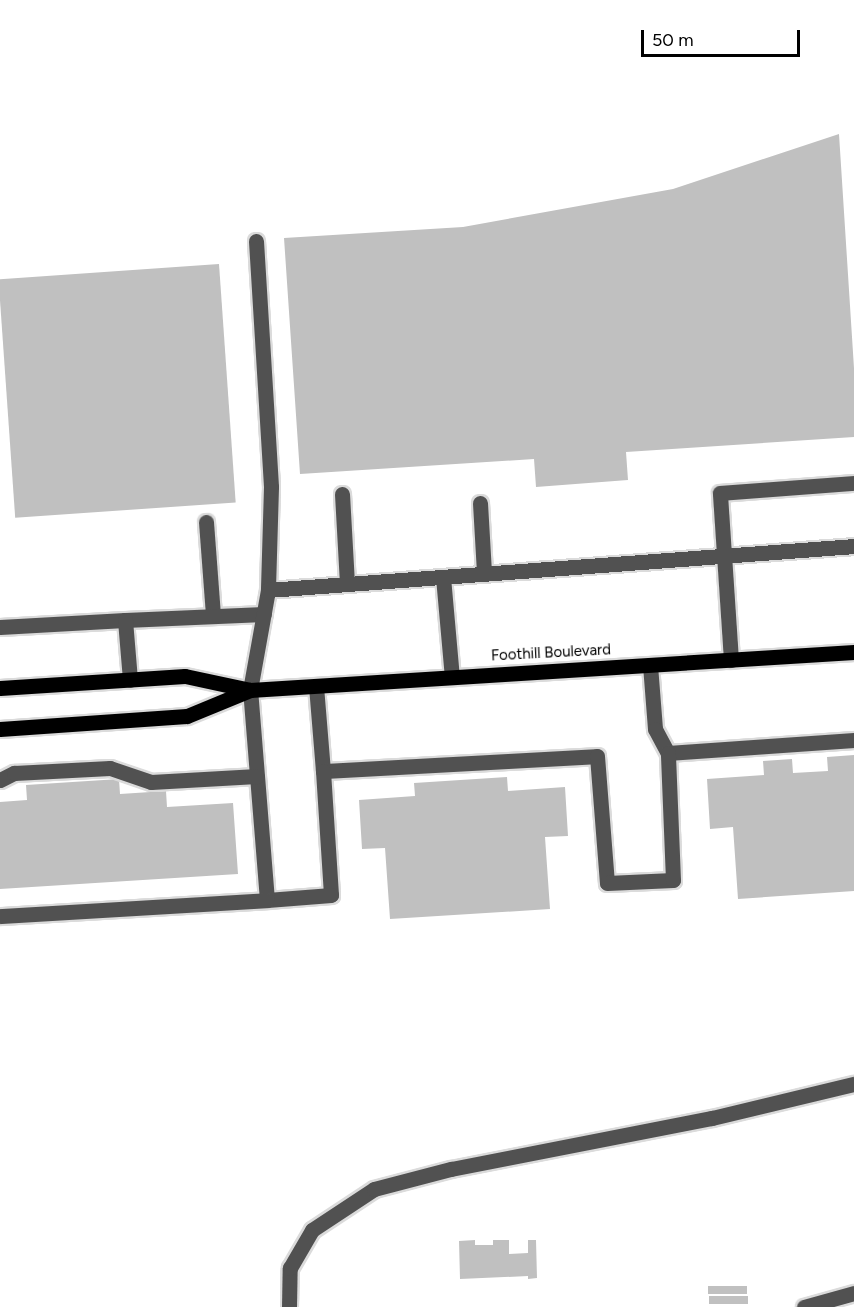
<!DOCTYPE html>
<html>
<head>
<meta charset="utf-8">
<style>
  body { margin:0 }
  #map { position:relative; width:854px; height:1307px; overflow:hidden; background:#fff; font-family:Figtree,sans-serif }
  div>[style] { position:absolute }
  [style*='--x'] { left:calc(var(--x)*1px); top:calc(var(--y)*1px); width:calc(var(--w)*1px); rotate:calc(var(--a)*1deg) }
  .building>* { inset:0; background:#c0c0c0; transform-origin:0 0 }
  .roads { filter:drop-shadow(2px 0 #dbdbdb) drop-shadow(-2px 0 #dbdbdb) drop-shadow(0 2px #dbdbdb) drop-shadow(0 -2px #dbdbdb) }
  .minor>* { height:15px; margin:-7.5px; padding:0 7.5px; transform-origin:7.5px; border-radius:7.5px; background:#515151 }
  .major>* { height:15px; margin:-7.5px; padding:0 7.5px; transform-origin:7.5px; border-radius:7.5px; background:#000 }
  span { translate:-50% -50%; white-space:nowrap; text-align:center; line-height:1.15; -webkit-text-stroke:6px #fff; paint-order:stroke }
  .street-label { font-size:15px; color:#000 }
  .scale { position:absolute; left:641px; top:30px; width:159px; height:27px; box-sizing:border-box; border:3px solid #000; border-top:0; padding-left:8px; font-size:18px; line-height:21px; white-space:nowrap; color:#000; -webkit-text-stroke:4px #fff; paint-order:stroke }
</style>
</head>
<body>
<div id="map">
  <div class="building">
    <i style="clip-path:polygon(839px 134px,854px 368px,854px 437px,626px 452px,628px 480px,536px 487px,534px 459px,300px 474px,284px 238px,463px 227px,673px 189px)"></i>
    <i style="left:219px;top:264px;width:239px;height:221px;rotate:86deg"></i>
    <i style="clip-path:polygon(854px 755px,854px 891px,738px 899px,733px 827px,710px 829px,707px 779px,764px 775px,763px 761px,792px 759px,793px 773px,828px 771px,827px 757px)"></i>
    <i style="clip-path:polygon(507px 777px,508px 791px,565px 787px,568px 836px,545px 837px,550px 909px,390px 919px,385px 848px,362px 849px,359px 800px,415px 796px,414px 783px)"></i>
    <i style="clip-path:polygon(119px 779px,120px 794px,166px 791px,167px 807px,233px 803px,238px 874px,0 889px,0 802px,27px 800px,26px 785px)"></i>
    <i style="clip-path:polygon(475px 1240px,475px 1245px,493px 1245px,493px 1240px,509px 1240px,509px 1254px,528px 1253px,528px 1240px,536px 1240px,537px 1278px,528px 1279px,528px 1276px,460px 1279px,459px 1241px)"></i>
    <i style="left:747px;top:1286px;width:8px;height:39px;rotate:90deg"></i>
    <i style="left:748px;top:1296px;width:8px;height:39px;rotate:90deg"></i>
  </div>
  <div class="roads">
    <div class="minor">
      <i style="--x:256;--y:241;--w:246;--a:86.5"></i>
      <i style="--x:271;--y:487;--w:103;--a:91.7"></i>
      <i style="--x:342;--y:494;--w:90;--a:86.8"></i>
      <i style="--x:480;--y:503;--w:70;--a:86.7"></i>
      <i style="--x:206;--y:522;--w:94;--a:85.7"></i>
      <i style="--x:443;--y:577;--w:100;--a:84.9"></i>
      <i style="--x:125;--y:620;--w:139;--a:-2.5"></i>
      <i style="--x:0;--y:627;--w:125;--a:-3.2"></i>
      <i style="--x:125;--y:620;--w:60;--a:85.2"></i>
      <i style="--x:731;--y:660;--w:167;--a:-93.8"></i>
      <i style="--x:720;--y:493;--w:134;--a:-4.3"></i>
      <i style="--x:650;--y:665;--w:64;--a:85.5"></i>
      <i style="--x:655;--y:729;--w:27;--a:62"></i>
      <i style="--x:668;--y:753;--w:186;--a:-4"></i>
      <i style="--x:316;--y:686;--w:85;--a:85.3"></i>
      <i style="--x:323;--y:771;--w:274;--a:-3.1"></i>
      <i style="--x:597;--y:756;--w:127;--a:85.5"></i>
      <i style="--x:607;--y:883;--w:66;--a:-2.6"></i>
      <i style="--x:673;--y:880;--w:127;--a:-92.3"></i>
      <i style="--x:323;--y:771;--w:124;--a:86.3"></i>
      <i style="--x:331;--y:895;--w:64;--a:175.5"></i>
      <i style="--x:267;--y:900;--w:211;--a:-94.6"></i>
      <i style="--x:250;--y:690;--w:102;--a:-79.8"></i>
      <i style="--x:268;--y:590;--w:588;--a:-4.29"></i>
      <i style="--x:0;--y:780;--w:16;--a:-27"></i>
      <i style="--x:14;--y:773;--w:96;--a:-3"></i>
      <i style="--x:110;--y:768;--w:43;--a:18.9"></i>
      <i style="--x:151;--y:782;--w:106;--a:-3.2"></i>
      <i style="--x:0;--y:916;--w:267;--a:-3.4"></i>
      <i style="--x:289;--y:1307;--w:39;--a:-89"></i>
      <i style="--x:290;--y:1268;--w:44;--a:-59.9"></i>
      <i style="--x:312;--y:1230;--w:74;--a:-33.5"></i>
      <i style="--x:374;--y:1189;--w:80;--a:-14.6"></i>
      <i style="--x:451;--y:1169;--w:266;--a:-11.1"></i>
      <i style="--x:712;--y:1118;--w:146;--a:-13.5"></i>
      <i style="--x:804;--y:1307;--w:52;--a:-15.6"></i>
    </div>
    <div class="major">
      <i style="--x:0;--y:688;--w:185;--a:-3.7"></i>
      <i style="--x:185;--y:676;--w:66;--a:12.2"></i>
      <i style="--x:250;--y:690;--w:605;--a:-3.6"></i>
      <i style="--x:0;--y:729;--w:187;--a:-4"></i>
      <i style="--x:187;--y:716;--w:68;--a:-22.4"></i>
    </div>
  </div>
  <div class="street-label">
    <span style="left:551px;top:653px;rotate:-3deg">Foothill Boulevard</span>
  </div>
  <div class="scale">50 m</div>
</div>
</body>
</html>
